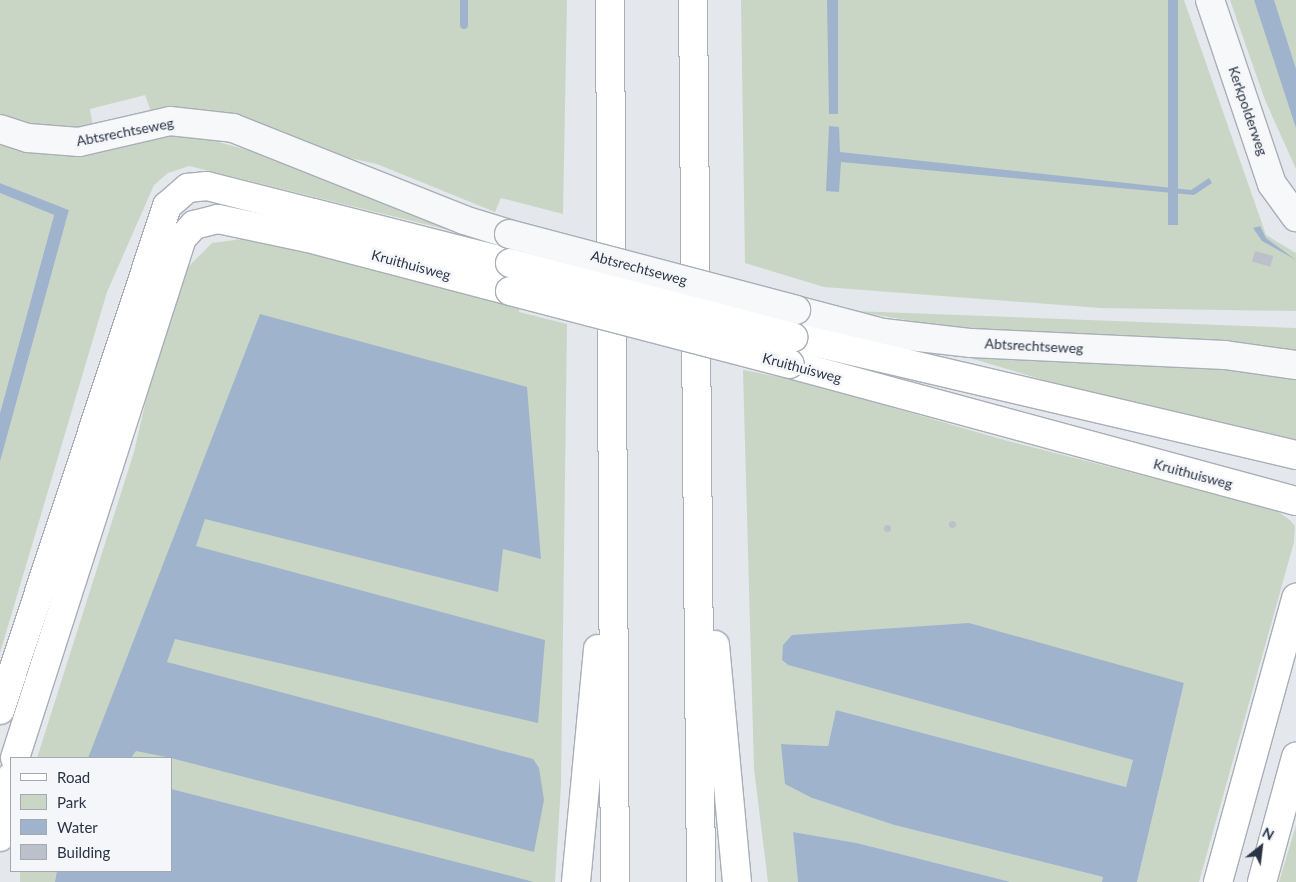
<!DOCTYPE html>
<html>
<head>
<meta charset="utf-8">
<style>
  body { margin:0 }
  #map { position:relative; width:1296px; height:882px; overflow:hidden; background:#e4e7ec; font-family:Lato,sans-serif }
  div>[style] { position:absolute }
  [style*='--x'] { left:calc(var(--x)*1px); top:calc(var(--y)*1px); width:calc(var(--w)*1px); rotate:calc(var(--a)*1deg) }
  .green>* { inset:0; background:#c9d6c5 }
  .water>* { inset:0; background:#9fb4cc; transform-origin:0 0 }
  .stream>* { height:8px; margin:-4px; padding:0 4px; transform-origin:4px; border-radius:4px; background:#9fb4cc }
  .building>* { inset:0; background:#bbc0ca; transform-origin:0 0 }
  .round { border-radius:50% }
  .roads { filter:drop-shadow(1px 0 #a9aeb7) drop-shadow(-1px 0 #a9aeb7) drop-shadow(0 1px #a9aeb7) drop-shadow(0 -1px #a9aeb7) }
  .minor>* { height:28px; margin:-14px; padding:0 14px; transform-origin:14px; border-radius:14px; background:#f7f8fa }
  .primary>* { height:28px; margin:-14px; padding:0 14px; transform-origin:14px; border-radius:14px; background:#fff }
  .motorway>* { height:28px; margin:-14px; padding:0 14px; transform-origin:14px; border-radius:14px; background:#fff }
  .bridges { filter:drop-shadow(1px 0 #a9aeb7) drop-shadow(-1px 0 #a9aeb7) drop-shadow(0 1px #a9aeb7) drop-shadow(0 -1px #a9aeb7) }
  .minor-bridge>* { height:28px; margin:-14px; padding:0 14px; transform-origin:14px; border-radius:14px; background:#f7f8fa }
  .primary-bridge>* { height:28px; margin:-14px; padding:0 14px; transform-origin:14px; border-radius:14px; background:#fff }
  span { translate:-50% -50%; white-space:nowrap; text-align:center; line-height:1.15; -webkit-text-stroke:5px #f4f6f9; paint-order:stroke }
  .street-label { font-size:14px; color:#2b3445 }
  .legend { position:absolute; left:10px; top:757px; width:162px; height:115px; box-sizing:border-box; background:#f4f6f9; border:1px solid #a4a8b1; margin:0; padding:6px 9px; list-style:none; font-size:15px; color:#2b3445 }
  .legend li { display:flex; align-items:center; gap:10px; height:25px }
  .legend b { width:25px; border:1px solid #a4a8b1 }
  .north { position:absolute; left:1236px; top:822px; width:50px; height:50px; -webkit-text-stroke:4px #f4f6f9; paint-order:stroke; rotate:29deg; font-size:14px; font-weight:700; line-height:20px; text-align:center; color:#2b3445 }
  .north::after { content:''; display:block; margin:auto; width:18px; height:22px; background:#2b3445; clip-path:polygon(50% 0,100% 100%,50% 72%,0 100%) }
</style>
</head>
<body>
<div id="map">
  <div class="green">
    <i style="clip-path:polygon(0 0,567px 0,563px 214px,501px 198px,495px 212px,377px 164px,152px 114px,145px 95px,90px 109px,93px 127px,39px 130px,0 117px)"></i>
    <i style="clip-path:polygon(741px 0,1184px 0,1266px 235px,1296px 253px,1296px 311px,1100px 308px,824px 287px,745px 263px)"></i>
    <i style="clip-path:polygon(1230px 0,1296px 0,1296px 169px,1265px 100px)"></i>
    <i style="clip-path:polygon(165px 135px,201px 137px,293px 163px,465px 234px,189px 166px,168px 173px,154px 185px,107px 292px,0 653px,0 462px,69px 210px,0 183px,0 140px,57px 154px)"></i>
    <i style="clip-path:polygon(0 193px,54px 215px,0 413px)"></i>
    <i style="clip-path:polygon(257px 237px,520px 305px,519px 312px,567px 324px,561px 785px,555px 882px,20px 882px,20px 871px,171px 871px,171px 758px,37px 758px,134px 452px,158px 348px,182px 273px,212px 243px)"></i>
    <i style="clip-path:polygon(854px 311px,1296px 328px,1296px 354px,1195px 339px,981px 333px)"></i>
    <i style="clip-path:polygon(970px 358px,1203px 366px,1296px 380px,1296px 447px,1151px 412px)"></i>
    <i style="clip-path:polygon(743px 370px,805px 382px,1004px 440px,1274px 509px,1290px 520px,1295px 526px,1294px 542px,1199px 882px,1137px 882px,1184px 683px,782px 660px,788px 665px,1134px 760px,1126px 787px,836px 710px,828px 746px,781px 744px,812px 798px,894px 825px,1103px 877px,1102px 882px,1011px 882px,857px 843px,793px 832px,798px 882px,768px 882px,754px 769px)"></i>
    <i style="clip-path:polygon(1296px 825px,1296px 882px,1279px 882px)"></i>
  </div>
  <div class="water">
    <i style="clip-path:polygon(827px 0,838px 0,838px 114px,829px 114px)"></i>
    <i style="left:1168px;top:0;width:10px;height:225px"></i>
    <i style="clip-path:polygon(1254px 0,1274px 0,1296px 69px,1296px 128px)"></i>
    <i style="clip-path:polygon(829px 126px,839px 127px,840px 152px,1191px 190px,1209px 178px,1212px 183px,1194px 195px,841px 162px,839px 192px,826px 191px)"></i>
    <i style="clip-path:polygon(0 183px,69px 210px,0 462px,0 413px,54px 215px,0 193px)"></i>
    <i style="clip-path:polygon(1260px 226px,1266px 238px,1296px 260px,1262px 241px,1253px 228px)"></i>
    <i style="clip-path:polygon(260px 314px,527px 387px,541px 559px,503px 549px,498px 592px,205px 519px,196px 546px,545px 640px,538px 723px,175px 639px,167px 662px,533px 759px,539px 768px,544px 800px,534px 852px,171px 758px,136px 751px,131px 758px,88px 758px)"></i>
    <i style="clip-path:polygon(969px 623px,1184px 683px,1137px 882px,1102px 882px,1103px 877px,894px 825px,812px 798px,785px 784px,781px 744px,828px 746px,836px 710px,1126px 787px,1133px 760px,788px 665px,782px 660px,783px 645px,792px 635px)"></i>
    <i style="clip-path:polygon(171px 789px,534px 882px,55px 882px,57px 871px,171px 871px)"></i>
    <i style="clip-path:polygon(793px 832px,857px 843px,1011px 882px,798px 882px)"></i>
  </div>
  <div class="stream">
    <i style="--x:464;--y:0;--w:25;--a:90"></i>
  </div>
  <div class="building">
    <i style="left:1255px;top:251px;width:19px;height:11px;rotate:16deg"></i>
    <i class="round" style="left:948.5px;top:520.5px;width:7px;height:7px"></i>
    <i class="round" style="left:883.5px;top:524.5px;width:7px;height:7px"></i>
  </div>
  <div class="roads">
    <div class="minor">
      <i style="--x:1210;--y:0;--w:194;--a:71.4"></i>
      <i style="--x:1272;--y:184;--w:41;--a:54"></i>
      <i style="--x:0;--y:129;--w:29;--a:18"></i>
      <i style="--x:28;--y:138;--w:51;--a:4.5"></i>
      <i style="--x:79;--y:142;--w:93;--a:-13"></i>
      <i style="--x:170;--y:121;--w:63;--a:6.3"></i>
      <i style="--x:233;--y:128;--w:249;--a:21.7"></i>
      <i style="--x:464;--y:220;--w:47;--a:17.3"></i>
      <i style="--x:796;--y:310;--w:90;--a:14.8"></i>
      <i style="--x:883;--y:333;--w:89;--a:6.5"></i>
      <i style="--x:971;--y:343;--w:254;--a:2.7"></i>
      <i style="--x:1225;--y:355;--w:72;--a:8"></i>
    </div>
    <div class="primary">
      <i style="--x:314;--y:213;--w:202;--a:14.3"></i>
      <i style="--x:308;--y:238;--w:209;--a:14.7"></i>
      <i style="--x:793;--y:337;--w:517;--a:13.2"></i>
      <i style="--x:790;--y:364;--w:524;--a:15.15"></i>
    </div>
    <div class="motorway">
      <i style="--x:610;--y:0;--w:882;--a:89.68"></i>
      <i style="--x:693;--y:0;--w:882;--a:89.48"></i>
      <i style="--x:715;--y:645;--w:238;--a:84.7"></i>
      <i style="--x:0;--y:710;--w:531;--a:-71.67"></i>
      <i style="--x:167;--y:206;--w:28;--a:-41"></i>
      <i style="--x:188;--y:188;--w:19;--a:-6"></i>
      <i style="--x:207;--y:186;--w:110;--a:14.2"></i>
      <i style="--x:15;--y:758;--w:546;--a:-72.2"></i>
      <i style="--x:182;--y:238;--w:18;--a:-47"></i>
      <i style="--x:194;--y:225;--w:25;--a:-14"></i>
      <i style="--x:218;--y:219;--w:92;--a:11.9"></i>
      <i style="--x:0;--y:837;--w:61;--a:-79.6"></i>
      <i style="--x:576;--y:882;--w:234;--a:-84.6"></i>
      <i style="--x:1218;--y:882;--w:295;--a:-74.6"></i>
      <i style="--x:1262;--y:882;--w:130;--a:-74.8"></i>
    </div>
  </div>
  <div class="bridges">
    <div class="minor-bridge">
      <i style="--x:509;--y:234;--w:297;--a:14.8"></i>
    </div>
    <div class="primary-bridge">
      <i style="--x:510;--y:263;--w:293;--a:14.7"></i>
      <i style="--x:510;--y:291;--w:289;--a:14.6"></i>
    </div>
  </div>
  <div class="street-label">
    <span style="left:1248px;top:111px;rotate:71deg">Kerkpolderweg</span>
    <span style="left:125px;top:132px;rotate:-11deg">Abtsrechtseweg</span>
    <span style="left:411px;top:265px;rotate:15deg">Kruithuisweg</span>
    <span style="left:639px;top:268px;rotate:15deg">Abtsrechtseweg</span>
    <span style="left:1034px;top:346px;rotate:3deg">Abtsrechtseweg</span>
    <span style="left:802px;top:368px;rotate:15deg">Kruithuisweg</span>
    <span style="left:1193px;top:474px;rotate:15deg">Kruithuisweg</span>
  </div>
  <ul class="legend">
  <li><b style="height:6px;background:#fff"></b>Road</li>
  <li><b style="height:14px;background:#c9d6c5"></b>Park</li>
  <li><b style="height:14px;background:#9fb4cc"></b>Water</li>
  <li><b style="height:14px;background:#bbc0ca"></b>Building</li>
  </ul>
  <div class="north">N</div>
</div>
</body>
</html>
